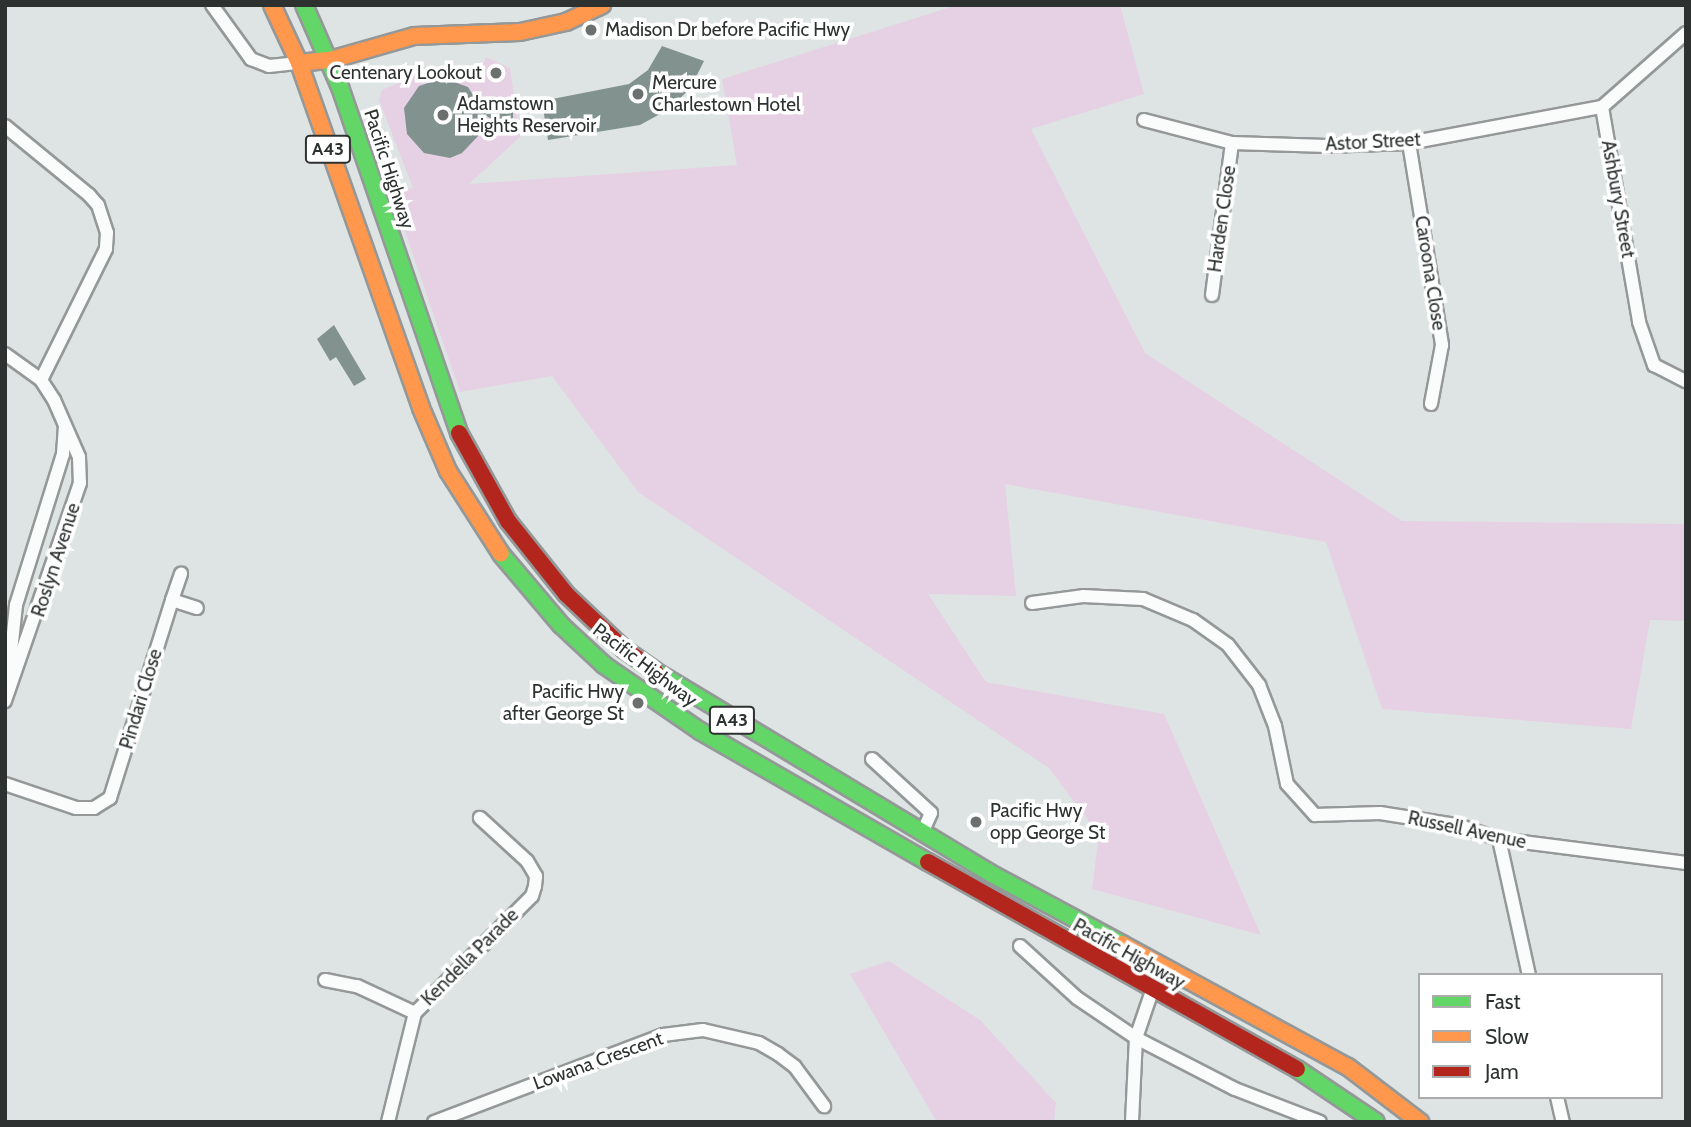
<!DOCTYPE html>
<html>
<head>
<meta charset="utf-8">
<style>
  body { margin:0 }
  #map { position:relative; width:1691px; height:1127px; overflow:hidden; background:#dee4e3; font-family:Cabin,sans-serif }
  div>[style] { position:absolute }
  [style*='--x'] { left:calc(var(--x)*1px); top:calc(var(--y)*1px); width:calc(var(--w)*1px); rotate:calc(var(--a)*1deg) }
  .green>* { inset:0; background:#e6d1e4 }
  .building>* { inset:0; background:#82928f }
  .roads { filter:drop-shadow(2px 0 #949898) drop-shadow(-2px 0 #949898) drop-shadow(0 2px #949898) drop-shadow(0 -2px #949898) }
  .street>* { height:12px; margin:-6px; padding:0 6px; transform-origin:6px; border-radius:6px; background:#fafbfb }
  .fast>* { height:16px; margin:-8px; padding:0 8px; transform-origin:8px; border-radius:8px; background:#63d668 }
  .slow>* { height:16px; margin:-8px; padding:0 8px; transform-origin:8px; border-radius:8px; background:#ff974d }
  .jam>* { height:16px; margin:-8px; padding:0 8px; transform-origin:8px; border-radius:8px; background:#b3261e }
  .dots>* { width:19px; height:19px; translate:-50% -50%; box-sizing:border-box; border:4px solid #fff; border-radius:50% }
  span { translate:-50% -50%; white-space:nowrap; text-align:center; line-height:1.15; -webkit-text-stroke:7px #fff; paint-order:stroke }
  .shield-label span { padding:2px 5px; background:#fff; border:2px solid; border-radius:5px; -webkit-text-stroke-width:0 }
  .shield-label { font-size:18px; color:#2d3231; font-weight:700 }
  .poi-label { font-size:19px; color:#2d3231 }
  .left { translate:0 -50%; text-align:left }
  .right { translate:-100% -50%; text-align:right }
  .street-label { font-size:19px; color:#2d3231 }
  .frame { position:absolute; inset:0; border:7px solid #2d3231; pointer-events:none }
  .legend { position:absolute; left:1418px; top:973px; width:245px; height:126px; box-sizing:border-box; background:#fff; border:2px solid #abadad; margin:0; padding:9px 12px; list-style:none; font-size:21px; color:#2d3231 }
  .legend li { display:flex; align-items:center; gap:14px; height:35px }
  .legend b { width:35px; border:2px solid #abadad }
</style>
</head>
<body>
<div id="map">
  <div class="green">
    <i style="clip-path:polygon(957px 5px,1120px 5px,1144px 94px,1031px 129px,1145px 353px,1402px 521px,1686px 524px,1686px 621px,1650px 620px,1631px 729px,1382px 709px,1326px 542px,1005px 484px,1016px 596px,928px 594px,986px 682px,1164px 714px,1261px 935px,1092px 889px,1099px 835px,1049px 768px,638px 492px,552px 376px,460px 392px,391px 191px,413px 188px,379px 100px,382px 90px,431px 69px,478px 75px,486px 57px,510px 68px,520px 137px,469px 184px,737px 165px,722px 79px)"></i>
    <i style="clip-path:polygon(889px 961px,980px 1020px,1056px 1103px,1054px 1122px,937px 1122px,850px 974px)"></i>
  </div>
  <div class="building">
    <i style="clip-path:polygon(662px 46px,704px 61px,691px 87px,671px 108px,640px 125px,548px 140px,542px 101px,629px 84px,648px 70px)"></i>
    <i style="clip-path:polygon(443px 78px,468px 87px,483px 111px,506px 98px,513px 108px,513px 119px,501px 125px,485px 115px,480px 134px,462px 153px,450px 158px,424px 153px,407px 134px,404px 108px,419px 86px)"></i>
    <i style="clip-path:polygon(334px 325px,366px 379px,354px 386px,336px 357px,330px 361px,317px 339px)"></i>
  </div>
  <div class="roads">
    <div class="street">
      <i style="--x:212;--y:5;--w:67;--a:54.2"></i>
      <i style="--x:251;--y:59;--w:19;--a:21"></i>
      <i style="--x:269;--y:66;--w:30;--a:-6"></i>
      <i style="--x:1686;--y:33;--w:112;--a:138.6"></i>
      <i style="--x:1602;--y:107;--w:218;--a:80.2"></i>
      <i style="--x:1639;--y:322;--w:46;--a:70.8"></i>
      <i style="--x:1654;--y:365;--w:36;--a:27"></i>
      <i style="--x:1144;--y:120;--w:91;--a:14.6"></i>
      <i style="--x:1232;--y:143;--w:95;--a:1.8"></i>
      <i style="--x:1327;--y:146;--w:82;--a:-2.1"></i>
      <i style="--x:1409;--y:143;--w:196;--a:-10.6"></i>
      <i style="--x:5;--y:126;--w:109;--a:39.4"></i>
      <i style="--x:89;--y:195;--w:13;--a:48"></i>
      <i style="--x:98;--y:205;--w:29;--a:72"></i>
      <i style="--x:107;--y:233;--w:16;--a:94"></i>
      <i style="--x:106;--y:249;--w:146;--a:116.4"></i>
      <i style="--x:1409;--y:143;--w:205;--a:80.7"></i>
      <i style="--x:1442;--y:345;--w:60;--a:100.6"></i>
      <i style="--x:1212;--y:295;--w:153;--a:-82.5"></i>
      <i style="--x:5;--y:354;--w:44;--a:35.8"></i>
      <i style="--x:41;--y:380;--w:24;--a:57"></i>
      <i style="--x:54;--y:400;--w:62;--a:66.3"></i>
      <i style="--x:79;--y:457;--w:26;--a:88"></i>
      <i style="--x:80;--y:483;--w:231;--a:109"></i>
      <i style="--x:172;--y:600;--w:28;--a:-71"></i>
      <i style="--x:1032;--y:603;--w:51;--a:-7.8"></i>
      <i style="--x:1083;--y:596;--w:60;--a:2.9"></i>
      <i style="--x:1143;--y:599;--w:54;--a:22.8"></i>
      <i style="--x:1193;--y:620;--w:43;--a:35.5"></i>
      <i style="--x:1228;--y:645;--w:51;--a:52.2"></i>
      <i style="--x:1259;--y:685;--w:44;--a:68.7"></i>
      <i style="--x:1275;--y:726;--w:59;--a:78.3"></i>
      <i style="--x:1287;--y:784;--w:42;--a:47.9"></i>
      <i style="--x:1315;--y:815;--w:65;--a:-1.8"></i>
      <i style="--x:1380;--y:813;--w:78;--a:8.9"></i>
      <i style="--x:1457;--y:825;--w:44;--a:18.4"></i>
      <i style="--x:1499;--y:839;--w:189;--a:7.3"></i>
      <i style="--x:7;--y:688;--w:83;--a:-83.8"></i>
      <i style="--x:16;--y:605;--w:158;--a:-72.7"></i>
      <i style="--x:63;--y:454;--w:27;--a:-86"></i>
      <i style="--x:872;--y:759;--w:80;--a:42.5"></i>
      <i style="--x:931;--y:813;--w:22;--a:114"></i>
      <i style="--x:5;--y:784;--w:75;--a:18.7"></i>
      <i style="--x:76;--y:808;--w:18;--a:0"></i>
      <i style="--x:94;--y:808;--w:19;--a:-32"></i>
      <i style="--x:110;--y:798;--w:207;--a:-72.6"></i>
      <i style="--x:172;--y:600;--w:26;--a:18"></i>
      <i style="--x:1499;--y:839;--w:139;--a:77.6"></i>
      <i style="--x:1020;--y:946;--w:77;--a:42.4"></i>
      <i style="--x:1077;--y:998;--w:71;--a:34.1"></i>
      <i style="--x:1136;--y:1038;--w:111;--a:27.3"></i>
      <i style="--x:1235;--y:1089;--w:91;--a:21.2"></i>
      <i style="--x:325;--y:980;--w:33;--a:11"></i>
      <i style="--x:357;--y:986;--w:64;--a:25"></i>
      <i style="--x:1557;--y:1097;--w:26;--a:77"></i>
      <i style="--x:388;--y:1122;--w:112;--a:-76.1"></i>
      <i style="--x:415;--y:1013;--w:165;--a:-45"></i>
      <i style="--x:532;--y:896;--w:10;--a:-73"></i>
      <i style="--x:535;--y:886;--w:10;--a:-84"></i>
      <i style="--x:536;--y:876;--w:17;--a:-121"></i>
      <i style="--x:527;--y:861;--w:64;--a:-137.5"></i>
      <i style="--x:434;--y:1122;--w:245;--a:-20.8"></i>
      <i style="--x:663;--y:1035;--w:40;--a:-7.1"></i>
      <i style="--x:703;--y:1030;--w:57;--a:13.1"></i>
      <i style="--x:759;--y:1043;--w:22;--a:30"></i>
      <i style="--x:778;--y:1054;--w:21;--a:37"></i>
      <i style="--x:795;--y:1067;--w:49;--a:53.4"></i>
      <i style="--x:1132;--y:1122;--w:84;--a:-87.3"></i>
      <i style="--x:1136;--y:1038;--w:50;--a:-71.2"></i>
    </div>
    <div class="fast">
      <i style="--x:304;--y:5;--w:90;--a:66.3"></i>
      <i style="--x:340;--y:87;--w:366;--a:71"></i>
      <i style="--x:501;--y:554;--w:93;--a:49.8"></i>
      <i style="--x:561;--y:625;--w:59;--a:42.9"></i>
      <i style="--x:604;--y:665;--w:116;--a:34.5"></i>
      <i style="--x:700;--y:731;--w:263;--a:29.9"></i>
      <i style="--x:655;--y:671;--w:391;--a:31.1"></i>
      <i style="--x:990;--y:873;--w:150;--a:28.3"></i>
      <i style="--x:1297;--y:1069;--w:95;--a:33.9"></i>
    </div>
    <div class="slow">
      <i style="--x:272;--y:5;--w:64;--a:65"></i>
      <i style="--x:299;--y:63;--w:366;--a:70.5"></i>
      <i style="--x:421;--y:408;--w:69;--a:66.8"></i>
      <i style="--x:448;--y:471;--w:98;--a:57.4"></i>
      <i style="--x:299;--y:63;--w:31;--a:-6"></i>
      <i style="--x:330;--y:60;--w:87;--a:-15.9"></i>
      <i style="--x:414;--y:36;--w:106;--a:-2.2"></i>
      <i style="--x:520;--y:32;--w:47;--a:-12.3"></i>
      <i style="--x:566;--y:22;--w:40;--a:-25"></i>
      <i style="--x:1122;--y:944;--w:257;--a:28.6"></i>
      <i style="--x:1348;--y:1067;--w:91;--a:37.4"></i>
    </div>
    <div class="jam">
      <i style="--x:459;--y:433;--w:101;--a:60.9"></i>
      <i style="--x:508;--y:521;--w:93;--a:51.5"></i>
      <i style="--x:566;--y:594;--w:80;--a:43.5"></i>
      <i style="--x:624;--y:649;--w:38;--a:35"></i>
      <i style="--x:928;--y:862;--w:423;--a:29.3"></i>
    </div>
  </div>
  <div class="dots">
    <i style="left:591px;top:30px;background:#6b706f"></i>
    <i style="left:496px;top:73px;background:#6b706f"></i>
    <i style="left:638px;top:94px;background:#6b706f"></i>
    <i style="left:443px;top:115px;background:#6b706f"></i>
    <i style="left:638px;top:703px;background:#6b706f"></i>
    <i style="left:976px;top:822px;background:#6b706f"></i>
  </div>
  <div class="shield-label">
    <span style="left:328px;top:149px">A43</span>
    <span style="left:732px;top:720px">A43</span>
  </div>
  <div class="poi-label">
    <span class="left" style="left:605px;top:30px">Madison Dr before Pacific Hwy</span>
    <span class="right" style="left:482px;top:73px">Centenary Lookout</span>
    <span class="left" style="left:652px;top:94px">Mercure<br>Charlestown Hotel</span>
    <span class="left" style="left:457px;top:115px">Adamstown<br>Heights Reservoir</span>
    <span class="right" style="left:624px;top:703px">Pacific Hwy<br>after George St</span>
    <span class="left" style="left:990px;top:822px">Pacific Hwy<br>opp George St</span>
  </div>
  <div class="street-label">
    <span style="left:1373px;top:142px;rotate:-3deg">Astor Street</span>
    <span style="left:389px;top:169px;rotate:72deg">Pacific Highway</span>
    <span style="left:1618px;top:199px;rotate:80deg">Ashbury Street</span>
    <span style="left:1222px;top:219px;rotate:-82deg">Harden Close</span>
    <span style="left:1430px;top:273px;rotate:81deg">Caroona Close</span>
    <span style="left:56px;top:560px;rotate:-72deg">Roslyn Avenue</span>
    <span style="left:645px;top:665px;rotate:37deg">Pacific Highway</span>
    <span style="left:141px;top:699px;rotate:-73deg">Pindari Close</span>
    <span style="left:1467px;top:830px;rotate:12deg">Russell Avenue</span>
    <span style="left:1129px;top:954px;rotate:29deg">Pacific Highway</span>
    <span style="left:470px;top:957px;rotate:-45deg">Kendella Parade</span>
    <span style="left:598px;top:1061px;rotate:-20deg">Lowana Crescent</span>
  </div>
  <div class="frame"></div>
  <ul class="legend">
  <li><b style="height:9px;background:#63d668"></b>Fast</li>
  <li><b style="height:9px;background:#ff974d"></b>Slow</li>
  <li><b style="height:9px;background:#b3261e"></b>Jam</li>
  </ul>
</div>
</body>
</html>
